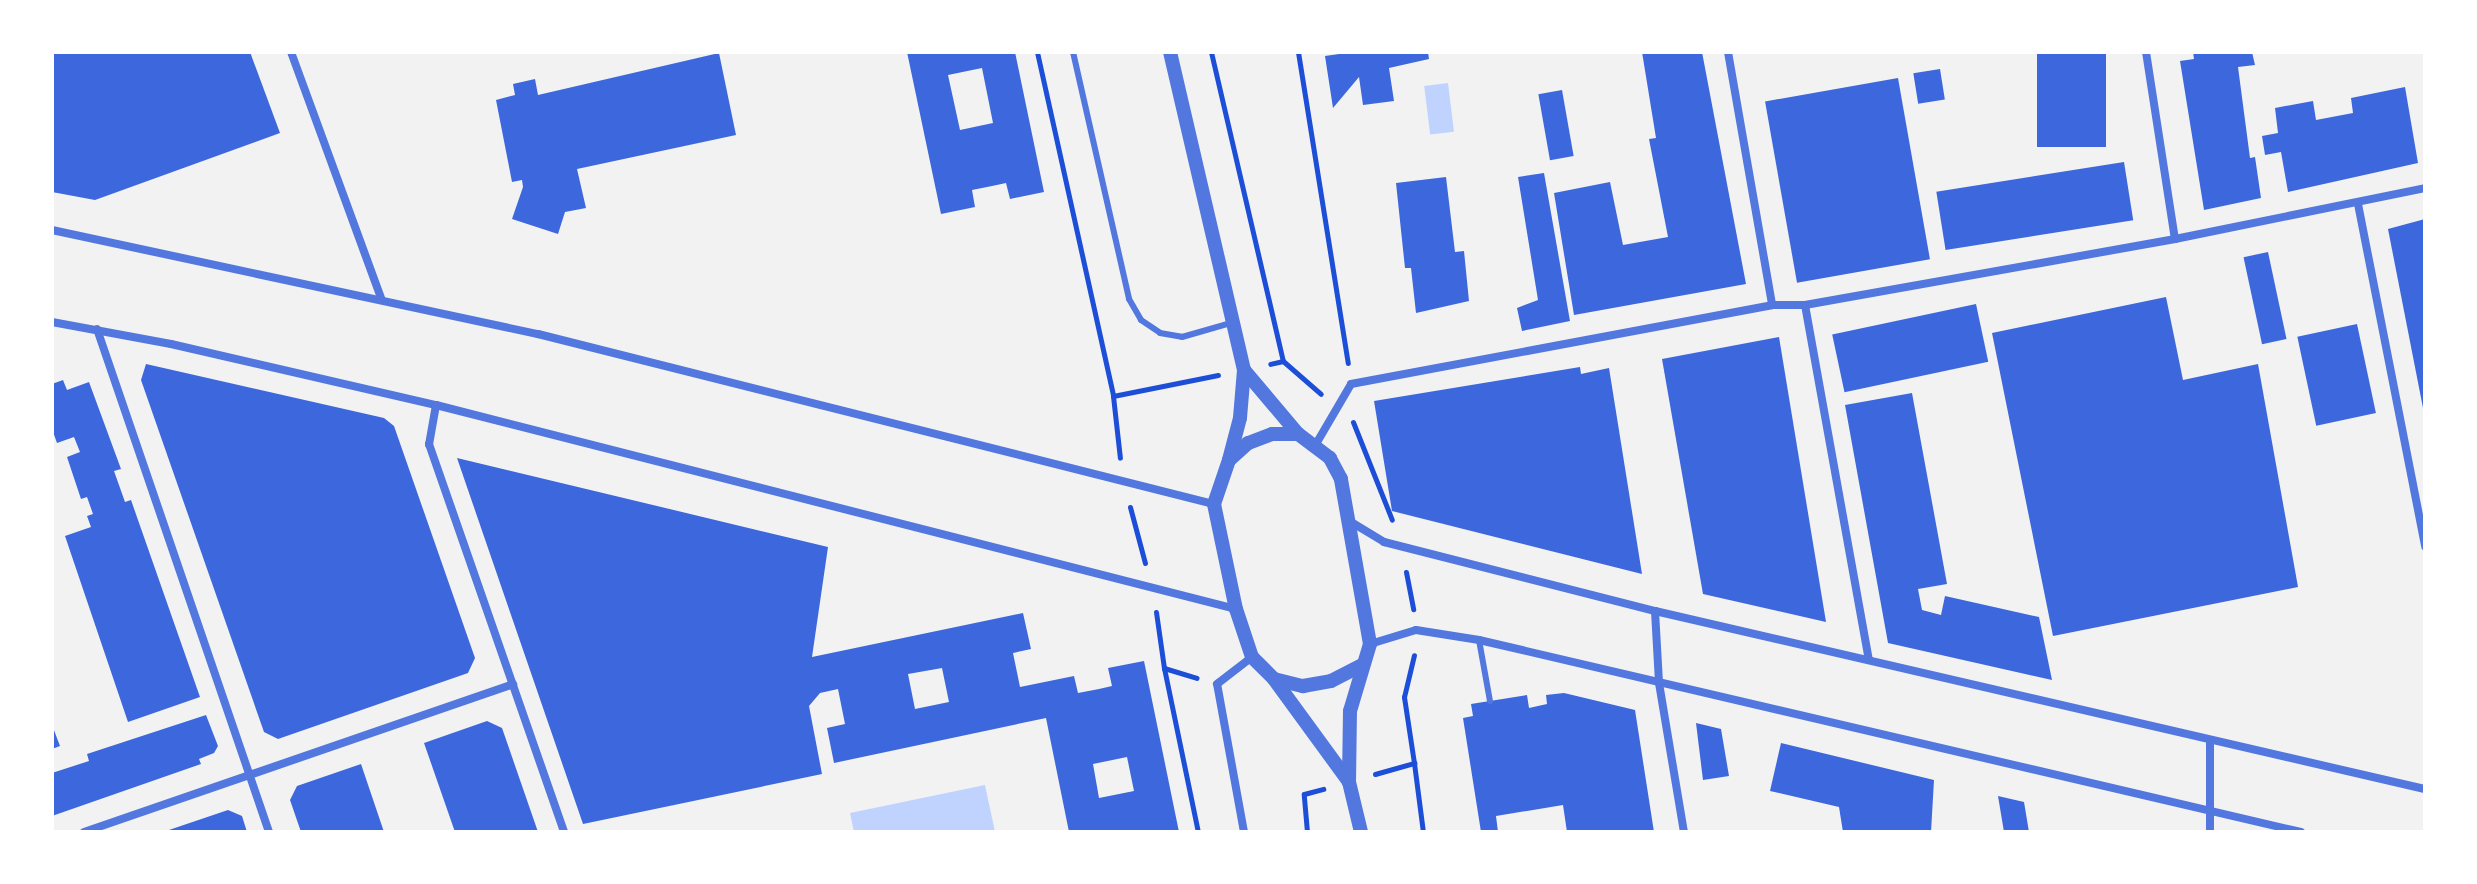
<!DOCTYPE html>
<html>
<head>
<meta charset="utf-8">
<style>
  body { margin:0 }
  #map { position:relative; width:2477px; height:884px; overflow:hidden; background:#f2f2f2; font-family:"Work Sans",sans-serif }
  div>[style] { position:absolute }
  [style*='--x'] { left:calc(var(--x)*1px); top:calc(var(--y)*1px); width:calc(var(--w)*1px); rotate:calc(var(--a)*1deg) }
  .water>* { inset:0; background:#bfd3fe; transform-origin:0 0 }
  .building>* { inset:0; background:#3d67dc; transform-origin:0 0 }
  .path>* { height:5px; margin:-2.5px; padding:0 2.5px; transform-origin:2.5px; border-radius:2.5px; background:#1d4ed8 }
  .service>* { height:6px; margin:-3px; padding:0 3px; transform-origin:3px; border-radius:3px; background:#5277de }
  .minor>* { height:8px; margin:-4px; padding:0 4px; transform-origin:4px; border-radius:4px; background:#5277de }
  .tertiary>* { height:14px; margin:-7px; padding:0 7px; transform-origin:7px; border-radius:7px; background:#5277de }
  span { translate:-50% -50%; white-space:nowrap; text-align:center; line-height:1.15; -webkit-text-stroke:7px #fff; paint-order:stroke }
  .frame { position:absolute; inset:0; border:54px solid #fff; pointer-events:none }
</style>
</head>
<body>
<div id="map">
  <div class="water">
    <i style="left:1448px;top:83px;width:49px;height:24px;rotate:83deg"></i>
    <i style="clip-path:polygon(985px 785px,995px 832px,854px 832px,850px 813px)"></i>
  </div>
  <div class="building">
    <i style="clip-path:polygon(52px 52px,250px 52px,280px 133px,95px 200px,52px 192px)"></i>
    <i style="clip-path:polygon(evenodd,907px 52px,1015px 52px,1044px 192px,1010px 199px,1006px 183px,992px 186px,972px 190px,975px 207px,941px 214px,907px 52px,982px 68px,993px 123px,960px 130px,948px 75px,982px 68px)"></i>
    <i style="clip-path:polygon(1353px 52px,1428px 52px,1429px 59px,1389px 68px,1394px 101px,1363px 105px,1359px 77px,1333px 108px,1325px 56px)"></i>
    <i style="clip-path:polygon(1642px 52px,1702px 52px,1746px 284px,1574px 315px,1554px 193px,1610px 182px,1623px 245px,1668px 237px,1649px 139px,1656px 138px)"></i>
    <i style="left:2037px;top:52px;width:69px;height:95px"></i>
    <i style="clip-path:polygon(2193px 52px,2252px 52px,2255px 65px,2238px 67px,2250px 158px,2255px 157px,2261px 198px,2204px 210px,2180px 61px,2194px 59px)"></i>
    <i style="clip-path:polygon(719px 53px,736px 135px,577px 169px,586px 208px,565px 212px,558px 234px,512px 219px,523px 187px,522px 180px,512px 182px,496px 100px,515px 95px,513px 84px,535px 79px,538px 95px)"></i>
    <i style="left:1940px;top:69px;width:31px;height:27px;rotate:81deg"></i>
    <i style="left:1898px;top:78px;width:184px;height:135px;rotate:80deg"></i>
    <i style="clip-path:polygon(2405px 87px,2418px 163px,2288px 192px,2281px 152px,2265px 155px,2262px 136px,2278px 133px,2275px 108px,2313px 101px,2316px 120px,2353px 113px,2351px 98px)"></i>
    <i style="left:1562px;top:90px;width:67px;height:24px;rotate:80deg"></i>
    <i style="left:2124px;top:162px;width:59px;height:190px;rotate:81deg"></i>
    <i style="clip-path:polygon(1544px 173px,1570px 321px,1522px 331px,1517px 308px,1538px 300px,1518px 177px)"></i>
    <i style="clip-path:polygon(1446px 177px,1455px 252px,1464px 251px,1469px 301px,1416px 313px,1411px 268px,1405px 268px,1396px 183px)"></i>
    <i style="clip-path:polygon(2425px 219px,2425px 408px,2423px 408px,2388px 229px)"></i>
    <i style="left:2268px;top:252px;width:89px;height:25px;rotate:78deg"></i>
    <i style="clip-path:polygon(2166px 297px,2183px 380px,2258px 364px,2298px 587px,2053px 636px,1992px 333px)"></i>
    <i style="left:1976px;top:304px;width:59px;height:147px;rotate:78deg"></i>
    <i style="left:2357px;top:324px;width:91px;height:61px;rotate:78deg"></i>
    <i style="clip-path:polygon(1779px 337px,1826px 622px,1703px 594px,1662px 359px)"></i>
    <i style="clip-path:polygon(146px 364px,384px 418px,394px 426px,475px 658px,468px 673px,278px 739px,264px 732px,141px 380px)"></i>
    <i style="clip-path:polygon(1580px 367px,1581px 374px,1609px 368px,1642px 574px,1392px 511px,1374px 401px)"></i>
    <i style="clip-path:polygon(63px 380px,67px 390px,89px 382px,121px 469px,114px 471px,125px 502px,131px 500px,200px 697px,128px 722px,65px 536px,91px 527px,87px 516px,93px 514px,87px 497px,81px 499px,67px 457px,80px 452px,74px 437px,57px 443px,52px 429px,52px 384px)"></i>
    <i style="clip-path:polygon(1912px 393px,1947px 584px,1918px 589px,1922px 610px,1941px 615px,1945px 596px,2039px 617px,2052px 680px,1888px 643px,1845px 405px)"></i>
    <i style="clip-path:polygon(evenodd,457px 458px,828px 547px,812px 657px,1023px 613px,1031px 649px,1013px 653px,1020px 687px,1074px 676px,1078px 693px,1099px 689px,1112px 686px,1108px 668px,1144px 661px,1179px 832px,1069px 832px,1046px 718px,834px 763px,827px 728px,845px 724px,838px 689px,820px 693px,809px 706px,822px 774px,583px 824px,457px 458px,942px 668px,949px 702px,915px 709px,908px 674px,942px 668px,457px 458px,1127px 757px,1134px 791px,1099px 798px,1093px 764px,1127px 757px)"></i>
    <i style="clip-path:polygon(1564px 693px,1635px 710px,1654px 832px,1567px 832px,1563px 805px,1496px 816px,1498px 832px,1481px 832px,1463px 718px,1473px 716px,1471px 704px,1527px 695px,1529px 708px,1547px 704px,1546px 695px)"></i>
    <i style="clip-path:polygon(206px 715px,218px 746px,214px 753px,199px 759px,201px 764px,52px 816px,52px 773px,89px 761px,87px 754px)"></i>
    <i style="clip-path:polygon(487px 721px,502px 728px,538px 832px,455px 832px,424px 743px)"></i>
    <i style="clip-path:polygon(1696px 723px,1721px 729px,1729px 776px,1703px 780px)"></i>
    <i style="clip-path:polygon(52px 725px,60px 746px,52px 749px)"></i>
    <i style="clip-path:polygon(1781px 743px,1934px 780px,1931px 832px,1843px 832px,1839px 807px,1770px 791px)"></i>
    <i style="clip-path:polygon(361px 764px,384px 832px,301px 832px,290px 800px,297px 786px)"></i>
    <i style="clip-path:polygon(1998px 796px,2024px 802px,2029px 832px,2004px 832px)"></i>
    <i style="clip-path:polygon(228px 810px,242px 816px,247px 832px,163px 832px)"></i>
  </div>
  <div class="path">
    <i style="--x:1037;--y:52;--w:352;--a:77.5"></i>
    <i style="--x:1113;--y:396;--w:107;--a:-11.3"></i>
    <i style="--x:1211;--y:52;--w:317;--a:76.9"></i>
    <i style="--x:1283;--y:361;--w:13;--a:167"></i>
    <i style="--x:1298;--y:52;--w:315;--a:80.9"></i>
    <i style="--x:1283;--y:361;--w:50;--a:41"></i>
    <i style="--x:1113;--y:396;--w:62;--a:83.6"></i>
    <i style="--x:1353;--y:422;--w:105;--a:68.3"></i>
    <i style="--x:1130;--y:507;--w:58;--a:75"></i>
    <i style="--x:1406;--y:572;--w:38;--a:79"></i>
    <i style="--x:1156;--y:612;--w:57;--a:81.9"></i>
    <i style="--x:1164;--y:668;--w:34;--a:17"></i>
    <i style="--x:1164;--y:668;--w:167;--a:78.3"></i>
    <i style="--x:1414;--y:763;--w:70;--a:82.6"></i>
    <i style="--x:1375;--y:774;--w:41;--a:-15.8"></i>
    <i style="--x:1414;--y:763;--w:67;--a:-98.6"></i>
    <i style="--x:1404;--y:697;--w:43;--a:-76.6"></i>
    <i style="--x:1307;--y:832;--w:38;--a:-95"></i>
    <i style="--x:1304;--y:794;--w:20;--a:-15"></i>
  </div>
  <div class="service">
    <i style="--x:1073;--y:52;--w:253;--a:77.2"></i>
    <i style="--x:1129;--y:299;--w:24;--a:60"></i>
    <i style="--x:1141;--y:320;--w:23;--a:34"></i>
    <i style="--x:1160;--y:333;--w:22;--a:10"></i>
    <i style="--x:1182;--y:337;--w:54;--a:-16.1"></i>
    <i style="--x:1479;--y:640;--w:62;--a:79.8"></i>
  </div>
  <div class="minor">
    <i style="--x:291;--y:52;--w:264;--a:69.9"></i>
    <i style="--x:1728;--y:52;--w:257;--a:80.1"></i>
    <i style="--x:2146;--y:52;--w:189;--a:81.2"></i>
    <i style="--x:2358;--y:204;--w:349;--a:78.9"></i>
    <i style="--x:52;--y:230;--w:497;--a:12.1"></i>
    <i style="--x:538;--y:334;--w:697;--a:14.12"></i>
    <i style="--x:1805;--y:305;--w:360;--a:79.8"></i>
    <i style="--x:52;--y:322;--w:121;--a:10.5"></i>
    <i style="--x:171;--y:344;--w:272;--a:13"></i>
    <i style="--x:436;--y:405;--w:826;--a:14.31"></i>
    <i style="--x:97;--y:329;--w:532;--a:71.12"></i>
    <i style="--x:436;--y:405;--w:40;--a:100"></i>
    <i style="--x:429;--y:444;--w:411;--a:70.8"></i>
    <i style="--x:1316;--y:444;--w:69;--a:-59.7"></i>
    <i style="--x:1351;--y:384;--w:428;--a:-10.6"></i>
    <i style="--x:1772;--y:305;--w:33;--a:0"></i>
    <i style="--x:1805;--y:305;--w:376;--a:-10.1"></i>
    <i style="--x:2175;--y:239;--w:255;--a:-11.5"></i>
    <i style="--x:1351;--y:522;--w:39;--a:31"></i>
    <i style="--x:1384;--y:542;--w:280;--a:14.3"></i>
    <i style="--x:1655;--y:611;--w:790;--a:13.02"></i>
    <i style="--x:1655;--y:611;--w:72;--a:86.8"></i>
    <i style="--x:1659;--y:683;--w:151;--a:80.5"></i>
    <i style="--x:1370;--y:644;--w:48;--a:-16.9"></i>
    <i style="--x:1416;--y:630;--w:64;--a:9"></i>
    <i style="--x:1479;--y:640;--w:844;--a:13.15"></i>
    <i style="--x:2210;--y:743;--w:89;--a:90"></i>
    <i style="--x:84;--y:832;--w:454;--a:-19"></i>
    <i style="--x:1244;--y:832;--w:150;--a:-100.3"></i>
    <i style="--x:1217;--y:684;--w:44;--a:-37.6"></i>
  </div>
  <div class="tertiary">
    <i style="--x:1170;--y:52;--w:326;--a:76.9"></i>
    <i style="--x:1244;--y:370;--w:48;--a:94.8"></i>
    <i style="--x:1240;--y:418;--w:43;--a:104.7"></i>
    <i style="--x:1244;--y:370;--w:84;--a:49.8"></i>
    <i style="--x:1274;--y:679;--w:127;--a:53.9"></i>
    <i style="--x:1361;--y:832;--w:51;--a:-103.5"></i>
    <i style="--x:1349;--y:782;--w:71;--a:-89.2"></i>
    <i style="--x:1350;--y:711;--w:70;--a:-73.4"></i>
    <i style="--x:1370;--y:644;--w:168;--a:-100"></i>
    <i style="--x:1341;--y:479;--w:24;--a:-118"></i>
    <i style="--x:1330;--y:458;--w:40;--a:-143"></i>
    <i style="--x:1298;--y:434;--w:26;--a:180"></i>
    <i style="--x:1272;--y:434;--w:26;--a:159"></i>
    <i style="--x:1248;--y:443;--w:25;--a:138"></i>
    <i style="--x:1229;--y:460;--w:46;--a:108.8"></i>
    <i style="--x:1214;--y:504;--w:107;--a:78.2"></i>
    <i style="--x:1236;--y:609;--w:51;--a:71.6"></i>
    <i style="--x:1252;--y:657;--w:31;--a:45"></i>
    <i style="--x:1274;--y:679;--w:30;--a:14"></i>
    <i style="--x:1303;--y:686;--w:28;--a:-10"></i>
    <i style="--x:1331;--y:681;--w:35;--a:-27"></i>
  </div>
  <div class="frame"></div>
</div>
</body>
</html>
